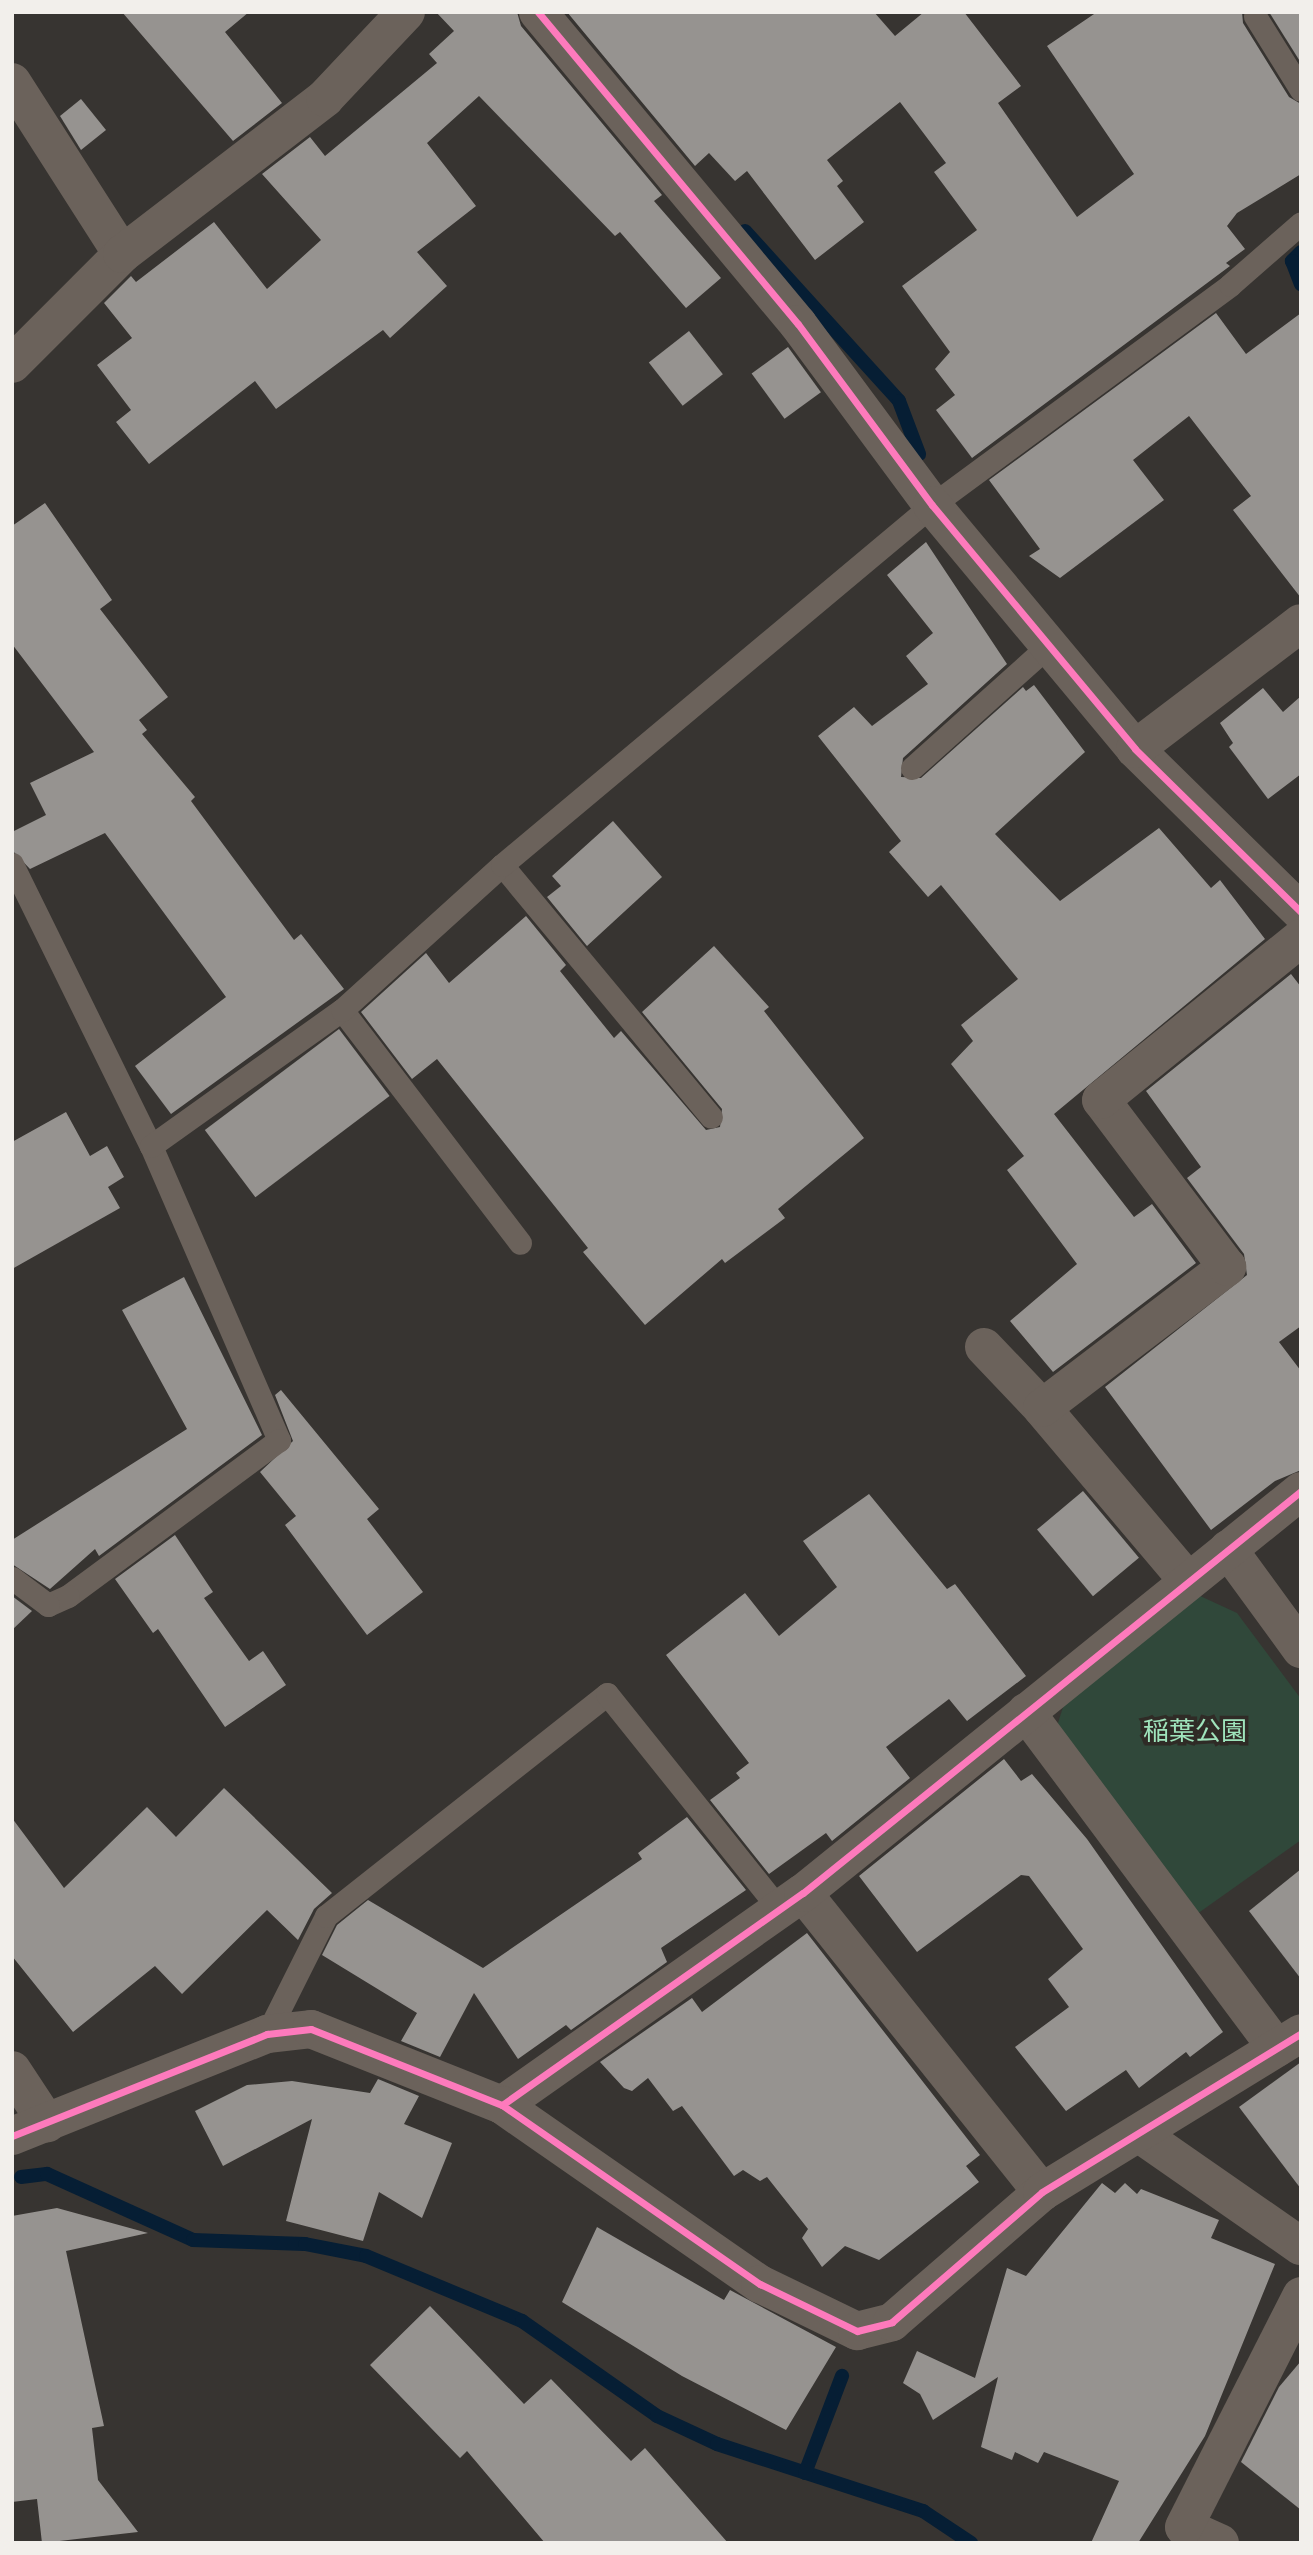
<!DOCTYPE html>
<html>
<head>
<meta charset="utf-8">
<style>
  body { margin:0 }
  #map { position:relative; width:1313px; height:2555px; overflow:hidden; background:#373431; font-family:"Sofia Sans Condensed","Noto Sans JP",sans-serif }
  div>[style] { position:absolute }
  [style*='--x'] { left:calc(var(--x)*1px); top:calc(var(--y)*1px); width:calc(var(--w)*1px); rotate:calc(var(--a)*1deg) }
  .green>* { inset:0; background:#30483a }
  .stream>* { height:14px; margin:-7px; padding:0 7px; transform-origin:7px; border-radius:7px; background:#061e34 }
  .building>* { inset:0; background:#969390; transform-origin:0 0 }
  .service>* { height:23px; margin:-11.5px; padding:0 11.5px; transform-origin:11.5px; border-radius:11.5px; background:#6b625b }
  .minor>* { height:38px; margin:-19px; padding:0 19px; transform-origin:19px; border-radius:19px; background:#6b625b }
  .cycleway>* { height:7px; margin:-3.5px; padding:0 3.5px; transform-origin:3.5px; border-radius:3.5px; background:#fd7abc }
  span { translate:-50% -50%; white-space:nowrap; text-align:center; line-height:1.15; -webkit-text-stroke:7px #2f2b26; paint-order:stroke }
  .park-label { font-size:26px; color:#9fe4bc }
  .frame { position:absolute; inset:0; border:14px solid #f2efeb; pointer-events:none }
</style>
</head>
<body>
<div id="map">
  <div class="green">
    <i style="clip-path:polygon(1198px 1595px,1237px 1613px,1301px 1699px,1301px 1840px,1197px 1914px,1057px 1726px,1065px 1701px)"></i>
  </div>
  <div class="stream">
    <i style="--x:745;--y:231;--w:229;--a:47.8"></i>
    <i style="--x:899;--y:401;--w:57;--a:69.3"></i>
    <i style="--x:1301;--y:252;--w:13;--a:135"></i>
    <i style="--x:1292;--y:261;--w:25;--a:69"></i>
    <i style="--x:21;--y:2177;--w:26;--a:-7"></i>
    <i style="--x:47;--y:2174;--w:160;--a:24.3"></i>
    <i style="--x:193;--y:2240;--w:112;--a:2"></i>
    <i style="--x:305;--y:2244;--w:62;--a:11.1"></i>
    <i style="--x:366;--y:2256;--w:169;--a:22.6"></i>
    <i style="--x:522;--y:2321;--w:165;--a:35.1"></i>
    <i style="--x:657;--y:2416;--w:66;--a:25"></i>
    <i style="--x:717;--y:2444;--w:217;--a:18"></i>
    <i style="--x:923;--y:2511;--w:58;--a:33.7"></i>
    <i style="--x:805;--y:2473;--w:104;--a:-69.1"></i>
  </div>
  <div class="building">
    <i style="clip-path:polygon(122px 12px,249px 12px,225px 32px,282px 103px,233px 141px)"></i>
    <i style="clip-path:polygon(436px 12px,517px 12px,521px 26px,662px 195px,654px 201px,721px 278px,686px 308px,620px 232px,615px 236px,479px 96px,427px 143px,476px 206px,417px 252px,447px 286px,390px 338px,383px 330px,276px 409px,255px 381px,149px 464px,116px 422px,131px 410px,97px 365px,132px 338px,104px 303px,131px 276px,136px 282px,214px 222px,267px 289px,321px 240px,262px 174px,310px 137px,325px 156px,437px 63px,429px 54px,454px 31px)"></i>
    <i style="clip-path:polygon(567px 12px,874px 12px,895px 36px,924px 12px,964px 12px,1021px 86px,998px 103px,1077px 217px,1134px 174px,1047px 46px,1097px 12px,1242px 12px,1243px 23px,1289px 97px,1301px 104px,1301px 174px,1237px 213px,1227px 226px,1245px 249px,1226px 263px,1230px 266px,972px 458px,936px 410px,955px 395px,935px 369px,950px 352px,902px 286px,977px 230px,934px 172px,946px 163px,900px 102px,827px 160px,843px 181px,837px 186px,864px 222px,815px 260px,747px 171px,735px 181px,709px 153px,695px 166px)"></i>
    <i style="clip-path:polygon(1269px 12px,1301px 12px,1301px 63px)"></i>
    <i style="clip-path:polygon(81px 99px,106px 130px,81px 150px,60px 116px)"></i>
    <i style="clip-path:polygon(1216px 313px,1246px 354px,1301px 313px,1301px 598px,1233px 510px,1251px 496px,1189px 416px,1133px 460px,1164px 500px,1060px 578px,1029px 556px,1040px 549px,989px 480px)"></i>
    <i style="left:689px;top:331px;width:55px;height:51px;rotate:52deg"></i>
    <i style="left:788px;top:347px;width:56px;height:45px;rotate:54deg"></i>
    <i style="clip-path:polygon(45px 503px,112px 600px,100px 609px,168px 697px,139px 720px,147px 730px,142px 734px,195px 797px,191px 801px,294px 940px,301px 934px,344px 989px,171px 1114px,135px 1066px,226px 997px,105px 833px,30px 869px,12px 850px,12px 832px,46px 815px,30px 783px,94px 752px,12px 644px,12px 526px)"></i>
    <i style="clip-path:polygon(926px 542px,1007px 664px,903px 758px,901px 777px,921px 778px,1023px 687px,1026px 691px,1034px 685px,1085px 752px,995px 834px,1060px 901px,1159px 828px,1211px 888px,1220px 880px,1265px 939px,1054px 1114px,1134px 1217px,1152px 1204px,1196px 1263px,1053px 1372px,1010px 1321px,1077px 1264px,1007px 1170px,1024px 1156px,951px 1064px,973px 1041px,961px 1025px,1018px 979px,941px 885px,928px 897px,889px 852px,901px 841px,818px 736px,854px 707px,872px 726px,928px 684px,906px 656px,933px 633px,887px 575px)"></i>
    <i style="clip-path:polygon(1263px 688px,1283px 712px,1301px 696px,1301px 774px,1268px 799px,1229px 747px,1233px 743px,1220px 723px)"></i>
    <i style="clip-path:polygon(613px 821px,662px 877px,587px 946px,547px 897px,561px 886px,552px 876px)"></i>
    <i style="clip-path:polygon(526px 916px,566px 965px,560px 971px,614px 1038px,621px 1031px,706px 1130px,720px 1127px,722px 1109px,642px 1012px,714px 946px,769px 1007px,764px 1011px,864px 1138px,778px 1209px,785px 1218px,725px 1263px,722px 1259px,645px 1325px,583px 1252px,588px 1248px,437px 1059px,412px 1079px,361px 1012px,426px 953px,449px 983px)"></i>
    <i style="clip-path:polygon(1291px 974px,1301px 987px,1301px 1326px,1279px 1342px,1301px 1371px,1301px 1470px,1275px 1481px,1211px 1530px,1105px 1387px,1247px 1275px,1244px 1254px,1187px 1178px,1201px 1167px,1146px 1091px)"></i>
    <i style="left:339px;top:1029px;width:84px;height:168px;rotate:53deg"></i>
    <i style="clip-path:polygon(66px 1112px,90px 1156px,107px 1146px,124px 1177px,108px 1187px,120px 1208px,12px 1269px,12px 1142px)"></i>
    <i style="clip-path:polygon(184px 1277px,262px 1435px,99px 1556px,95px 1549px,50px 1589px,12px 1564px,12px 1540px,187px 1429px,122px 1310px)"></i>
    <i style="clip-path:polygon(281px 1390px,379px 1509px,367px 1519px,423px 1592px,367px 1635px,285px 1525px,296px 1516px,260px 1472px,293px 1441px,275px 1395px)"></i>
    <i style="left:1083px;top:1491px;width:87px;height:60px;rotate:50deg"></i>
    <i style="clip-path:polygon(869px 1494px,947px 1589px,955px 1584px,1026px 1676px,967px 1721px,949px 1699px,886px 1747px,910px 1778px,832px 1841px,826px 1833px,769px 1874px,710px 1800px,740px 1778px,736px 1773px,749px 1763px,666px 1655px,745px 1593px,779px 1636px,837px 1587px,803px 1541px)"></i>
    <i style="clip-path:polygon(175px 1535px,213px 1592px,204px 1598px,249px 1661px,263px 1651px,286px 1685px,225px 1727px,158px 1629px,153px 1633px,115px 1579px)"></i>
    <i style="clip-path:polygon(12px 1596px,32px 1611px,12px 1630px)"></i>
    <i style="clip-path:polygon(1004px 1759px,1021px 1781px,1032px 1774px,1087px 1839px,1223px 2032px,1190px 2057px,1186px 2052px,1139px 2088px,1126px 2070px,1066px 2111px,1015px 2047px,1069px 2007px,1048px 1979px,1083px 1949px,1029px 1876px,1021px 1875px,917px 1952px,859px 1876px)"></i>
    <i style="clip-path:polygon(224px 1788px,332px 1893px,314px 1909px,298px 1940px,267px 1910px,182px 1994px,155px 1966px,73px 2032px,12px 1956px,12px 1818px,64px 1888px,147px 1807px,176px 1837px)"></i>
    <i style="clip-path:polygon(687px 1817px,746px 1890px,661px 1948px,667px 1962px,571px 2030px,566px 2025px,518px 2059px,474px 1993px,440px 2057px,401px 2041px,417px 2013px,322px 1955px,337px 1925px,368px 1900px,483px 1968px,642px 1859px,638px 1853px)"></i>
    <i style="clip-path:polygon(1301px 1869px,1301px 1979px,1249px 1911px)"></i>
    <i style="clip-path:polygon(807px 1933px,980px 2155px,966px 2166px,979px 2182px,879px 2260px,845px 2246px,822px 2267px,802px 2238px,808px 2229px,767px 2177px,760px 2181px,743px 2170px,734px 2176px,682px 2106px,673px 2111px,648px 2078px,632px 2091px,624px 2088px,600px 2062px,692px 1998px,702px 2012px)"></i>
    <i style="clip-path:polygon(1301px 2062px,1301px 2189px,1239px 2107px)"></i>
    <i style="clip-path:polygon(378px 2079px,419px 2096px,404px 2124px,452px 2143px,422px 2218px,379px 2192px,363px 2241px,286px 2221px,312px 2119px,223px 2166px,195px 2111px,247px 2085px,292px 2081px,370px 2093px)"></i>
    <i style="clip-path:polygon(1102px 2183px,1115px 2193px,1125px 2183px,1137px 2194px,1141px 2189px,1219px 2220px,1211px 2238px,1275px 2264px,1205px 2436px,1138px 2543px,1091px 2543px,1119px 2481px,1044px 2452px,1038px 2463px,1015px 2452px,1012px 2460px,981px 2447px,998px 2377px,933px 2420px,920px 2394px,903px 2383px,917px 2351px,975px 2378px,1007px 2268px,1026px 2276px)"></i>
    <i style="clip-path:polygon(57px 2208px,148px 2233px,66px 2251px,104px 2426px,92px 2428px,98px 2480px,138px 2532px,42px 2543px,37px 2499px,12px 2502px,12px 2216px)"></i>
    <i style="clip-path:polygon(597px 2227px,724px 2300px,730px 2290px,836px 2347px,786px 2430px,682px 2376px,562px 2302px)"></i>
    <i style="clip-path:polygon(430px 2306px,524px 2404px,551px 2379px,631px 2461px,645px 2448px,728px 2543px,545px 2543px,467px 2451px,460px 2458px,370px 2365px)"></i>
    <i style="clip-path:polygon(1301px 2361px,1301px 2510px,1241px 2462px,1279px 2387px)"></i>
  </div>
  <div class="service">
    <i style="--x:1255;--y:16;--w:87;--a:58.1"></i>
    <i style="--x:912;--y:768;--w:184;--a:-41.9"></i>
    <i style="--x:12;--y:864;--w:314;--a:63.8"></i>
    <i style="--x:151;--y:1146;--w:321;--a:66.5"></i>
    <i style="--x:279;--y:1440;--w:262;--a:143.5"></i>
    <i style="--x:68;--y:1596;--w:22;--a:156"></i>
    <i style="--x:48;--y:1605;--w:45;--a:-143.1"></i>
    <i style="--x:502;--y:865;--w:327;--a:50.3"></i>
    <i style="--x:342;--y:1010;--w:293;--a:52.6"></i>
    <i style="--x:151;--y:1146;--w:234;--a:-35.5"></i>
    <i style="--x:342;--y:1010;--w:216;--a:-42.2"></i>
    <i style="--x:502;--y:865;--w:561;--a:-39.94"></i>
    <i style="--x:932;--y:505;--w:370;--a:-36.4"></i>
    <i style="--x:1230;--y:285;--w:94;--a:-41.1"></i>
    <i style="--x:267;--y:2034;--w:132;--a:-63.4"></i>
    <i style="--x:326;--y:1916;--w:358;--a:-38.3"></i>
    <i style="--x:607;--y:1694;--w:275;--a:51.3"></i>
  </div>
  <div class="minor">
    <i style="--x:538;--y:12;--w:406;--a:50.2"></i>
    <i style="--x:798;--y:324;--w:225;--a:53.5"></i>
    <i style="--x:932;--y:505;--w:317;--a:50.2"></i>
    <i style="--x:1135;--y:749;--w:233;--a:44.5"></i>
    <i style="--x:12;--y:82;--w:204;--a:57.4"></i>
    <i style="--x:12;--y:364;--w:156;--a:-45"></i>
    <i style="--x:122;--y:254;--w:256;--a:-37.5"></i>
    <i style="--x:325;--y:98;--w:118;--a:-46.7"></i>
    <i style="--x:1135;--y:749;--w:208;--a:-37.2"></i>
    <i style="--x:984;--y:1347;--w:84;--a:46.4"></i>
    <i style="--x:1228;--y:1549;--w:124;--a:53.9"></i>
    <i style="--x:1188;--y:1581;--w:226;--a:-130.2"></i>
    <i style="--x:1042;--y:1408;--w:233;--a:-37.3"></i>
    <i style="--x:1227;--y:1267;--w:209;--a:-127"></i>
    <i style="--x:1101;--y:1100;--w:257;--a:-39"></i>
    <i style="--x:1026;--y:1712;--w:419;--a:53.3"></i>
    <i style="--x:803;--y:1893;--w:383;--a:51.4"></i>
    <i style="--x:12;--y:2070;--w:64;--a:56.6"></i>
    <i style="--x:502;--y:2105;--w:368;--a:-35.2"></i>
    <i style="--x:803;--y:1893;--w:640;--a:-38.91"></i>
    <i style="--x:1141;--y:2135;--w:195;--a:34.8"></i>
    <i style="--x:12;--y:2136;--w:275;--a:-21.8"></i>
    <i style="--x:267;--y:2034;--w:44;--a:-6.5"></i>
    <i style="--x:311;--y:2029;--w:206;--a:21.7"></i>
    <i style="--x:502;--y:2105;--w:314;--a:34.8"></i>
    <i style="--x:760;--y:2284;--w:108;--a:25.9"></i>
    <i style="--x:857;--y:2331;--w:36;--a:-14"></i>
    <i style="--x:892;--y:2322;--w:198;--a:-40.9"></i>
    <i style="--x:1042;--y:2192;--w:304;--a:-31.5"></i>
    <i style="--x:1220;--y:2543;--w:39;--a:-156"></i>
    <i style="--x:1184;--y:2527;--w:259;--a:-63.1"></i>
  </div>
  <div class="cycleway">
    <i style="--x:538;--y:12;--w:406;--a:50.2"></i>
    <i style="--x:798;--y:324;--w:225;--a:53.5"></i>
    <i style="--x:932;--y:505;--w:317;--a:50.2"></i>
    <i style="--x:1135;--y:749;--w:233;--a:44.5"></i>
    <i style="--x:502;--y:2105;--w:368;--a:-35.2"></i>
    <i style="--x:803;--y:1893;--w:640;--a:-38.91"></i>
    <i style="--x:12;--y:2136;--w:275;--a:-21.8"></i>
    <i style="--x:267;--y:2034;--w:44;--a:-6.5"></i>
    <i style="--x:311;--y:2029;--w:206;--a:21.7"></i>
    <i style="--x:502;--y:2105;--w:314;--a:34.8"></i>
    <i style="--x:760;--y:2284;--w:108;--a:25.9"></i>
    <i style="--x:857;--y:2331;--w:36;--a:-14"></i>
    <i style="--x:892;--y:2322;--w:198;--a:-40.9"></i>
    <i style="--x:1042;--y:2192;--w:304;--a:-31.5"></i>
  </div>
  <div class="park-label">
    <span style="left:1195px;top:1733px">稲葉公園</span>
  </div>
  <div class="frame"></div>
</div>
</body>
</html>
